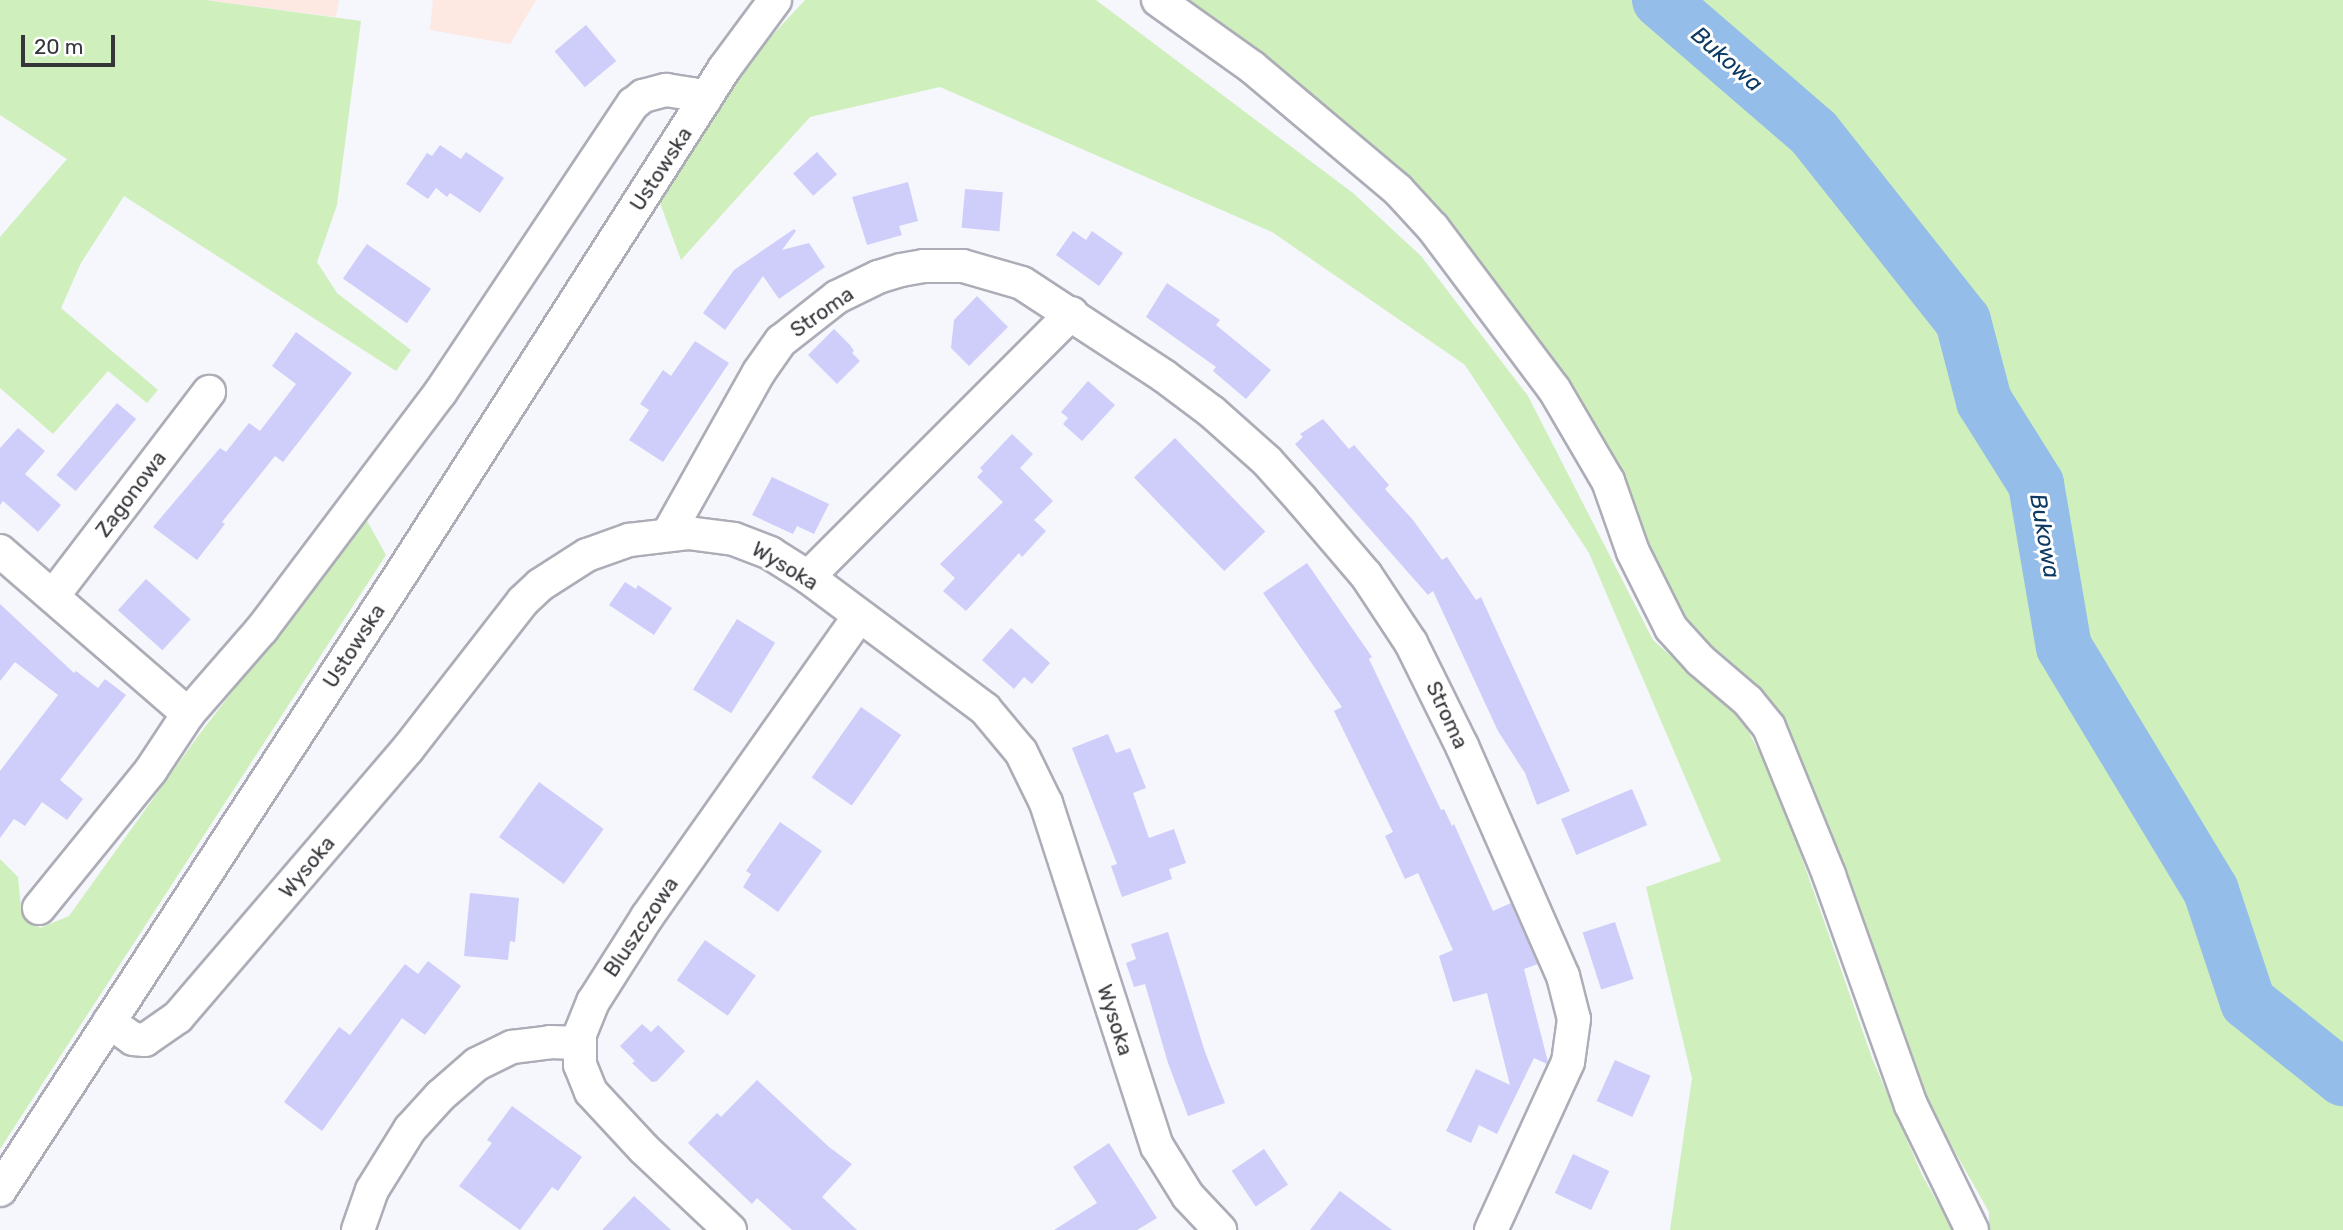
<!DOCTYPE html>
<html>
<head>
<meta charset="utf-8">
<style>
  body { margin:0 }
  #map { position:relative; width:2343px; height:1230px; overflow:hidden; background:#f6f6fd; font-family:Rubik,sans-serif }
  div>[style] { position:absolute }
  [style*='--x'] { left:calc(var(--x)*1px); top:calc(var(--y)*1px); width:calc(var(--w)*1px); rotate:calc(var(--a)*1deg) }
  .commercial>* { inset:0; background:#fde8e2 }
  .green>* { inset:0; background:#cfefbc }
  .river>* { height:56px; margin:-28px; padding:0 28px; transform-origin:28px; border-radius:28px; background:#94bde9 }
  .building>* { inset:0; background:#cfcefa; transform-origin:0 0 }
  .roads { filter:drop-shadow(2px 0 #adadb8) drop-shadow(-2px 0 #adadb8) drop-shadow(0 2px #adadb8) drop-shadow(0 -2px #adadb8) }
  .minor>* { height:32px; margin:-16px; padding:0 16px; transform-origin:16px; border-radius:16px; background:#fff }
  span { translate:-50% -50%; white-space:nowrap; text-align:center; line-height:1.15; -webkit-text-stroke:6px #fff; paint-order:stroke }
  .street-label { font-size:21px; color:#35353a }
  .water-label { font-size:23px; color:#0d3a62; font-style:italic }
  .scale { position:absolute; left:21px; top:35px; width:94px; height:32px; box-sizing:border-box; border:4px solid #35353a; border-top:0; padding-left:9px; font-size:21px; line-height:24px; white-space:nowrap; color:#35353a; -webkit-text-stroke:5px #fff; paint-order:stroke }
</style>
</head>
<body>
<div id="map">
  <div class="commercial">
    <i style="clip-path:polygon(205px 0,339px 0,336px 17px)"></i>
    <i style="clip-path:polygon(433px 0,536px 0,510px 44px,430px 30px)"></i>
  </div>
  <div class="green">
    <i style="clip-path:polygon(0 0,205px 0,361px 21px,337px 205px,317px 262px,337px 293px,411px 350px,396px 371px,124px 196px,81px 263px,61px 308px,158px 390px,147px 403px,108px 371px,53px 434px,0 388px,0 237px,67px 159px,0 115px)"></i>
    <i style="clip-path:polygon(805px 0,1096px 0,1353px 193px,1421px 256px,1528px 396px,1653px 640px,1742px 719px,1777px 787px,1872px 1058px,1922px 1175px,1953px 1230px,1670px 1230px,1692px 1078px,1646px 887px,1721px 861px,1589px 553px,1465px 365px,1272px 232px,940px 87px,810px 117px,681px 260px,660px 203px,754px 55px)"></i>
    <i style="clip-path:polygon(1184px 0,2343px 0,2343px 1230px,1989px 1230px,1989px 1212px,1919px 1088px,1748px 686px,1678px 615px,1618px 471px,1519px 315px,1446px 217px)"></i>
    <i style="clip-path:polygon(366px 519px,386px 555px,0 1149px,0 859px,18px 877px,21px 908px,40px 928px,69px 916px,198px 736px)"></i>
  </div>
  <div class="river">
    <i style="--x:1660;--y:0;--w:203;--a:40.8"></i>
    <i style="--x:1814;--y:133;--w:240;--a:51.6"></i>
    <i style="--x:1963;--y:321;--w:83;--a:75.3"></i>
    <i style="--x:1984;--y:401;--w:98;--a:57.9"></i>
    <i style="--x:2036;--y:484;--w:165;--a:80.3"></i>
    <i style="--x:2064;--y:647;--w:285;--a:58.9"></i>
    <i style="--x:2211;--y:891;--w:117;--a:71.6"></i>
    <i style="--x:2248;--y:1002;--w:122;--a:38.7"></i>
  </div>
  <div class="building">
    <i style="left:586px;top:25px;width:47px;height:41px;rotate:50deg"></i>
    <i style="clip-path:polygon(440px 145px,461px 159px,466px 152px,504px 178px,480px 213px,450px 193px,447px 197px,436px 188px,428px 199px,406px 184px,427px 153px,432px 156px)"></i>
    <i style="left:817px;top:152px;width:30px;height:32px;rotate:48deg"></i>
    <i style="clip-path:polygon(908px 182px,918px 221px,899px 226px,902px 235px,867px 245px,852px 197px)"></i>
    <i style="left:965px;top:189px;width:38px;height:39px;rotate:5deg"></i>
    <i style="clip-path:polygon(794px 229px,796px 231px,782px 250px,809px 243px,825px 267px,779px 299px,763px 276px,725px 330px,703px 313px,734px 270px)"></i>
    <i style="clip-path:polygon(1073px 231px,1086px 240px,1092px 231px,1123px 253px,1099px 286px,1056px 255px)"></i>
    <i style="left:367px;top:244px;width:78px;height:42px;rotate:35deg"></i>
    <i style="clip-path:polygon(1167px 283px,1220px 320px,1216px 325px,1271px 370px,1246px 399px,1213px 371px,1216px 367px,1146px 317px)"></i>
    <i style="clip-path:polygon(977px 296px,1008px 327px,969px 366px,951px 348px,954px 320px)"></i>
    <i style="clip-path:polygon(834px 329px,850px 345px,854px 351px,852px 353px,860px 361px,837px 384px,808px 355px)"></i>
    <i style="clip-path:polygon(296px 332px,352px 373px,283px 462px,275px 456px,222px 522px,225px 524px,197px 560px,153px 527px,220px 448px,226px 452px,249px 423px,260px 431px,296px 384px,272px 366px)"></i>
    <i style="clip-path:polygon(695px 341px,729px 363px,663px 462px,629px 440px,649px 410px,640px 404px,663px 370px,671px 376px)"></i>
    <i style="clip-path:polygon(1088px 381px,1115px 405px,1082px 441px,1063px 424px,1068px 418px,1061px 412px)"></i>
    <i style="left:117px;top:403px;width:25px;height:94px;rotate:40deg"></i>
    <i style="clip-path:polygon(1323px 419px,1349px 449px,1354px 445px,1389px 485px,1385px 489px,1413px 520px,1442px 560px,1447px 557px,1476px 600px,1481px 597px,1570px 791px,1537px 805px,1525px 773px,1498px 731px,1433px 591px,1428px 595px,1295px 444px,1303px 437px,1300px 434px)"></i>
    <i style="clip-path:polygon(18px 428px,45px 451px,25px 474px,61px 505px,38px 532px,3px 501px,0 505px,0 448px)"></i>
    <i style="clip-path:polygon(1012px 434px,1033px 454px,1020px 468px,1053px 501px,1034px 520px,1046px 531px,1022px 557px,1019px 553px,966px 611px,943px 591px,955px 578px,940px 564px,1003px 502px,977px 477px,983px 471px,980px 468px)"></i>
    <i style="left:1175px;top:438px;width:130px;height:57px;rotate:46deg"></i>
    <i style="clip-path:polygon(772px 477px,829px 504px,814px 534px,797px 526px,793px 534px,752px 515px)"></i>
    <i style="clip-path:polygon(1307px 563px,1372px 657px,1369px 659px,1441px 810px,1444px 809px,1452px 826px,1454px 824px,1493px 911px,1511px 903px,1538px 964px,1524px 969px,1548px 1062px,1547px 1064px,1534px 1058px,1497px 1134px,1479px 1125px,1471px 1143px,1446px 1131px,1476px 1069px,1510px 1085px,1487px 993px,1453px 1002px,1439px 956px,1453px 950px,1418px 873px,1405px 879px,1385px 836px,1393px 832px,1334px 711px,1342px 707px,1263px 593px)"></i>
    <i style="left:146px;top:579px;width:60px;height:42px;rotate:42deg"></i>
    <i style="clip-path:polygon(625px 582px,636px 589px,638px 585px,672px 608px,654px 635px,609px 605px)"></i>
    <i style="clip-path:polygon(0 604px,74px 673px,76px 671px,98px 688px,105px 679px,126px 695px,60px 780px,83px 799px,67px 820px,42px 802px,25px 826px,14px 819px,0 838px,0 771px,58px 695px,15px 662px,0 681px)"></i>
    <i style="left:737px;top:619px;width:45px;height:83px;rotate:32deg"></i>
    <i style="clip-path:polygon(1011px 628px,1050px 663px,1032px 684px,1024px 677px,1014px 689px,982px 660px)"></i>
    <i style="left:861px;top:707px;width:49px;height:86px;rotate:35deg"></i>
    <i style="clip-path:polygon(1108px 734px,1116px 753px,1130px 748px,1146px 788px,1133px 793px,1149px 838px,1174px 829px,1186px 863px,1169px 869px,1172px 879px,1122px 897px,1111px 866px,1117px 864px,1072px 748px)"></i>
    <i style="left:539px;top:782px;width:80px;height:68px;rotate:36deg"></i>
    <i style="left:1632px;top:789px;width:39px;height:77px;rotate:67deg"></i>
    <i style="clip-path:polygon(780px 822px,822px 851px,778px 912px,743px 887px,751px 874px,746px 871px)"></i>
    <i style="clip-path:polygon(470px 893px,519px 898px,515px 942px,510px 941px,508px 960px,464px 956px)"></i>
    <i style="left:1615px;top:922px;width:60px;height:34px;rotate:72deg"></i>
    <i style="clip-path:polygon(1168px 932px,1205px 1052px,1225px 1103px,1188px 1116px,1168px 1063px,1145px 984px,1134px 987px,1126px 963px,1136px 959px,1131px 944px)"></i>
    <i style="left:705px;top:940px;width:62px;height:49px;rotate:35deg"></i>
    <i style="clip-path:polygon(428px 961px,461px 986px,425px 1035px,402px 1018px,322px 1131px,284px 1102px,339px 1027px,350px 1035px,405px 964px,418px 974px)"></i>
    <i style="clip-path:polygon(642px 1024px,651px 1032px,658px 1025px,685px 1051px,657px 1081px,652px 1082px,632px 1063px,635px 1061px,620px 1046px)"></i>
    <i style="left:1615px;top:1060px;width:39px;height:45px;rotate:24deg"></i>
    <i style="clip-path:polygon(757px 1080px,829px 1147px,852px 1164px,822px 1197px,857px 1230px,792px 1230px,757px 1198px,752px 1204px,688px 1143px,717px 1113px,721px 1117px)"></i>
    <i style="clip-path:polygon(512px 1106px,582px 1157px,558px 1191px,552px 1187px,520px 1230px,459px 1186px,492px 1143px,487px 1140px)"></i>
    <i style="clip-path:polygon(1109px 1143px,1157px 1218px,1137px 1230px,1054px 1230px,1097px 1203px,1073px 1167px)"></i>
    <i style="left:1264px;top:1149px;width:43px;height:39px;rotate:56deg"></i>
    <i style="left:1573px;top:1154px;width:40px;height:43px;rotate:25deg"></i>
    <i style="clip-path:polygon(1340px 1191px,1392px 1230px,1310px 1230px)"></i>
    <i style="clip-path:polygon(634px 1196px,671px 1230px,602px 1230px)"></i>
  </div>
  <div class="roads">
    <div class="minor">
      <i style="--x:1158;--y:0;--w:115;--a:35.5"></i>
      <i style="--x:1252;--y:67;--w:191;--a:40.1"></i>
      <i style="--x:1398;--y:190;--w:52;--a:47.4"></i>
      <i style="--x:1433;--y:228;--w:201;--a:53.1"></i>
      <i style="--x:1554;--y:389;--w:107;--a:59.6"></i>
      <i style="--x:1608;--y:481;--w:75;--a:70.6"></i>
      <i style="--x:1633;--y:552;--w:85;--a:63.4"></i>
      <i style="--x:1671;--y:628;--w:43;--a:47.8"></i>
      <i style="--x:1700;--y:660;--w:63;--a:40.5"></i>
      <i style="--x:1748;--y:701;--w:33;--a:51"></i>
      <i style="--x:1769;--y:727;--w:160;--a:67.9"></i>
      <i style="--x:1829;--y:875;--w:244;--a:70.4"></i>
      <i style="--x:1911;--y:1105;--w:139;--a:64"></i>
      <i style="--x:668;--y:534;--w:186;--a:-60.7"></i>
      <i style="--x:759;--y:372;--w:38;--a:-55"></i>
      <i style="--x:781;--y:341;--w:71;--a:-38.2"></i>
      <i style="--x:837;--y:297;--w:46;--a:-26"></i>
      <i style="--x:878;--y:277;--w:24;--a:-17"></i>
      <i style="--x:901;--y:270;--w:23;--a:-10"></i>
      <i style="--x:924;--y:266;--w:39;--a:0"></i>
      <i style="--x:963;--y:266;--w:61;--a:16.1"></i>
      <i style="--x:1022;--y:283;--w:170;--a:33.2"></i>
      <i style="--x:1164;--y:376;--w:60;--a:36.9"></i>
      <i style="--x:1212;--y:412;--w:74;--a:41.7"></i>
      <i style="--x:1267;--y:461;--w:51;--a:48.2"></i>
      <i style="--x:1301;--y:499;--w:100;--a:49.5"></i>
      <i style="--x:1366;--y:575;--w:82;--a:56.5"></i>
      <i style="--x:1411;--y:643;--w:115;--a:63.7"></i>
      <i style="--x:1462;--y:746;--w:251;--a:66.3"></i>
      <i style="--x:1563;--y:976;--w:44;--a:75.7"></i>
      <i style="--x:1574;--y:1019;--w:43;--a:97.9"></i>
      <i style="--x:1568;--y:1062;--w:185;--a:114.6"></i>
      <i style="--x:0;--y:551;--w:249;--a:40.9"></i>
      <i style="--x:808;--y:577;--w:373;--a:-45"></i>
      <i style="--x:53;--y:596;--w:257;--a:-52.6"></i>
      <i style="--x:39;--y:908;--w:178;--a:-50.9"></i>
      <i style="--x:151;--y:770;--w:67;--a:-56.5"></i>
      <i style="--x:188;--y:714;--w:113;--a:-49"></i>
      <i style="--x:262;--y:629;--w:296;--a:-53"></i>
      <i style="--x:440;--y:393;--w:348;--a:-56.3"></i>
      <i style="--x:633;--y:104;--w:13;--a:-39"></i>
      <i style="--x:643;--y:96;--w:24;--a:-15"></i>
      <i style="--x:666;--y:90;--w:26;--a:9"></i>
      <i style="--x:692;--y:94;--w:14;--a:25"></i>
      <i style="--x:109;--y:1022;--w:29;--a:35"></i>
      <i style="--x:133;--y:1039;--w:12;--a:5"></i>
      <i style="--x:145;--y:1040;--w:40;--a:-34.9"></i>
      <i style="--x:178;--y:1017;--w:352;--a:-49.4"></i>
      <i style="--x:407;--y:750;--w:189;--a:-52.1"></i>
      <i style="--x:523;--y:601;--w:23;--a:-43"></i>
      <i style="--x:540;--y:585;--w:56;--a:-32.6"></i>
      <i style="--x:587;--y:555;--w:45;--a:-19.7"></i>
      <i style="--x:629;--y:540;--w:59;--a:-6.8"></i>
      <i style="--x:688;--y:533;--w:46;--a:7.4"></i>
      <i style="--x:734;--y:539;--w:39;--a:21"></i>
      <i style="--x:770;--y:553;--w:45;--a:32.3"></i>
      <i style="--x:808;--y:577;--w:221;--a:36.7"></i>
      <i style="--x:985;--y:709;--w:56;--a:50.1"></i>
      <i style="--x:1021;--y:752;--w:57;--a:63.9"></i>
      <i style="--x:1046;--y:803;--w:361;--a:72.1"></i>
      <i style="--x:1157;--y:1146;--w:59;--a:58.2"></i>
      <i style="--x:1188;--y:1196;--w:47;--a:46.7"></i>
      <i style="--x:0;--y:1190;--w:739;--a:-56.93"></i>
      <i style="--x:403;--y:571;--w:596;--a:-57.4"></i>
      <i style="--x:724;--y:69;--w:86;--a:-53.5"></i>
      <i style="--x:358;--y:1230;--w:42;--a:-70.7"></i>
      <i style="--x:372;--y:1190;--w:72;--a:-58.1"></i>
      <i style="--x:410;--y:1129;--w:45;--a:-47.7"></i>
      <i style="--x:440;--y:1096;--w:49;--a:-40.9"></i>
      <i style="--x:477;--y:1064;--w:39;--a:-26"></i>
      <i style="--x:512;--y:1047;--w:38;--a:-7"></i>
      <i style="--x:550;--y:1042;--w:29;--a:2"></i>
      <i style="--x:730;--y:1230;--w:118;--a:-136.7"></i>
      <i style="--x:644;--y:1149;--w:78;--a:-132.9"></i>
      <i style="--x:591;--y:1092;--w:29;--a:-112"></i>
      <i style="--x:580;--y:1065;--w:31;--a:-90"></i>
      <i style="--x:580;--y:1034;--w:35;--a:-68"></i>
      <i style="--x:593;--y:1002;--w:101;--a:-57.6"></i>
      <i style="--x:647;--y:917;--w:368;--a:-54.8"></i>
    </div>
  </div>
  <div class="street-label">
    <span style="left:661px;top:169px;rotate:-57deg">Ustowska</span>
    <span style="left:822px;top:312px;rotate:-35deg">Stroma</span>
    <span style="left:131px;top:494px;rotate:-53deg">Zagonowa</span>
    <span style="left:785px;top:566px;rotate:31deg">Wysoka</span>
    <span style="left:354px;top:646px;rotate:-57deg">Ustowska</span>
    <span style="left:1447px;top:715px;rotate:65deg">Stroma</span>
    <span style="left:307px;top:867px;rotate:-50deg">Wysoka</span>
    <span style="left:641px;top:927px;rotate:-56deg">Bluszczowa</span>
    <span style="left:1115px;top:1020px;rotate:72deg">Wysoka</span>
  </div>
  <div class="water-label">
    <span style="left:1727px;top:59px;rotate:41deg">Bukowa</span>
    <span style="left:2045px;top:536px;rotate:80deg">Bukowa</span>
  </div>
  <div class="scale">20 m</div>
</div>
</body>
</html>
